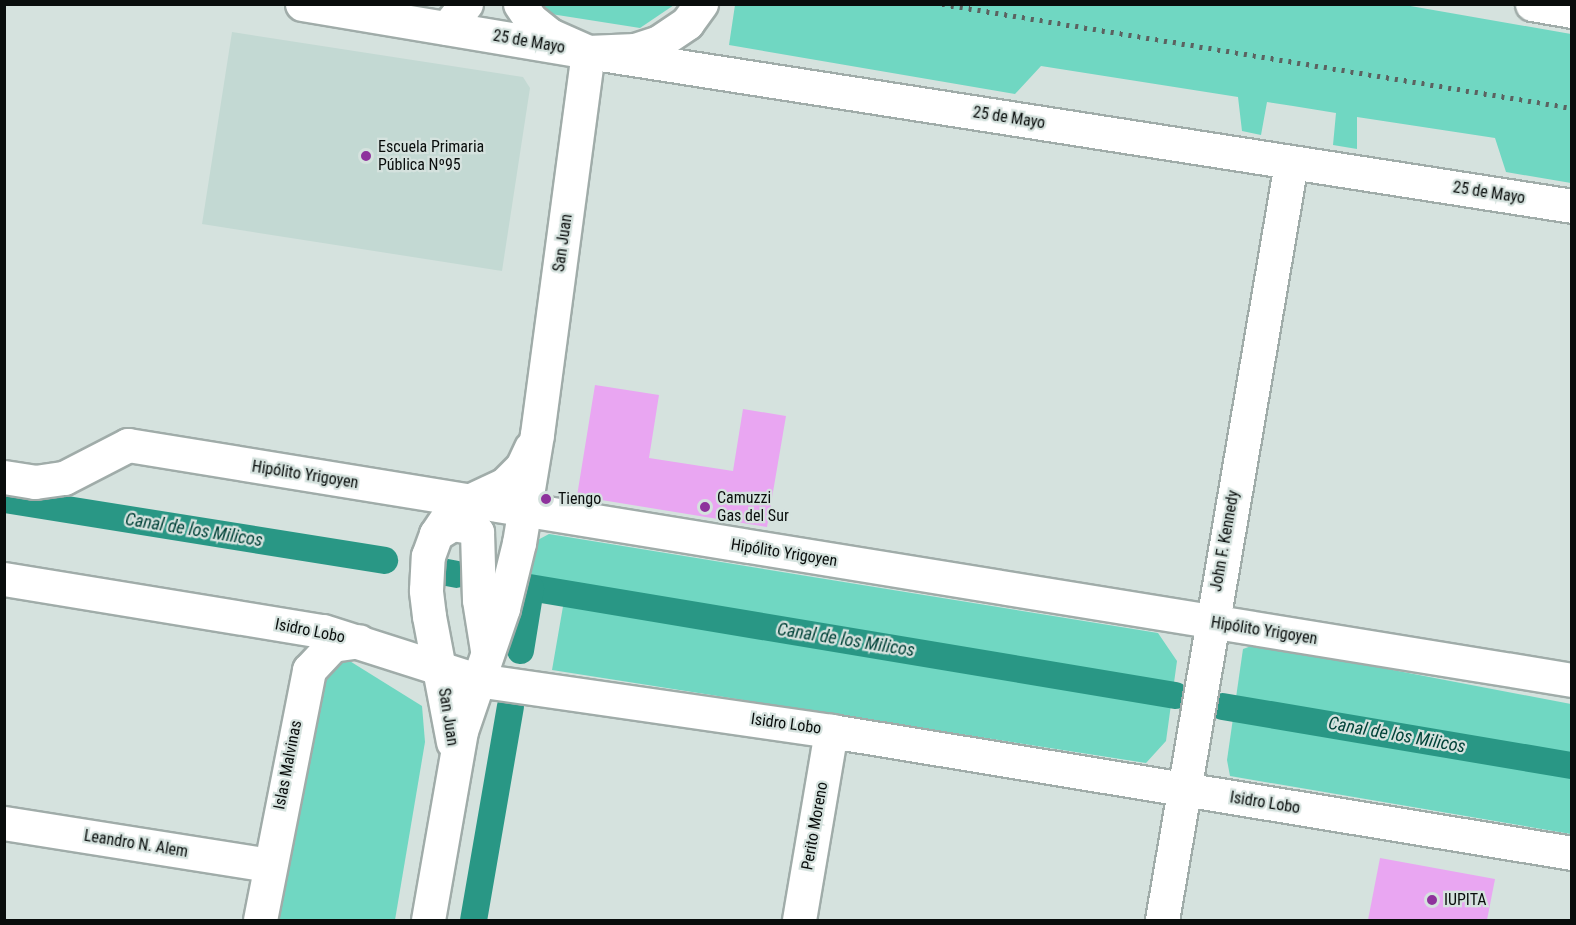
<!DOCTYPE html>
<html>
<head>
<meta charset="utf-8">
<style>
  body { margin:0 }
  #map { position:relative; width:1576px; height:925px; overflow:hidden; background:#d5e2de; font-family:"Roboto Condensed",sans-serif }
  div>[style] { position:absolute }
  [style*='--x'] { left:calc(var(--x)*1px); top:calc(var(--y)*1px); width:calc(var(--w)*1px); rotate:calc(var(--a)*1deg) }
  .built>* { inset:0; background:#c3d9d3 }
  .green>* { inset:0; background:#70d7c2 }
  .canal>* { height:27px; margin:-13.5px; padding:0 13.5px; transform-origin:13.5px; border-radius:13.5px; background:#299785 }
  .building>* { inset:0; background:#e9a6f2 }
  .roads { filter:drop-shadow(2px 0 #a0aca9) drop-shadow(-2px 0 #a0aca9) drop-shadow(0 2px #a0aca9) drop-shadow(0 -2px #a0aca9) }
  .minor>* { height:33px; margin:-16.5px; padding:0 16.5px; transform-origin:16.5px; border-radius:16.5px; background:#fff }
  .major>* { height:33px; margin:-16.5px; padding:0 16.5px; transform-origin:16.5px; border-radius:16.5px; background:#fff }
  .rail>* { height:4.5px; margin-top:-2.25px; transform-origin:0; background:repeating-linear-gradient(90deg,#5b6260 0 3px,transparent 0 9px) }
  .dots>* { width:16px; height:16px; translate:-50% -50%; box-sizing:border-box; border:3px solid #d5e2de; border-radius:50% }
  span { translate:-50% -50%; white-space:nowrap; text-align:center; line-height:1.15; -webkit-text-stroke:4.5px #d5e2de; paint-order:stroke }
  .street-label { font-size:16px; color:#090d0c }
  .poi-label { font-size:16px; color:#090d0c }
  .left { translate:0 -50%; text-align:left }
  .water-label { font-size:18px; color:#004238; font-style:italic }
  .frame { position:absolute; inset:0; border:6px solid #090d0c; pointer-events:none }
</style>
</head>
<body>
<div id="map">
  <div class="built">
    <i style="clip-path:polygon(232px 32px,523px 77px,530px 88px,502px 271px,202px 224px)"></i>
  </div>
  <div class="green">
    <i style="clip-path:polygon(540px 5px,674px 5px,640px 28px,551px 14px)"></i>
    <i style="clip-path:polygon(735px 5px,1399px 4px,1571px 34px,1571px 183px,1506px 172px,1495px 138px,1357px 117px,1357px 149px,1333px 145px,1336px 113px,1293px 106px,1267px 102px,1261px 135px,1242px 131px,1238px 97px,1041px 66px,1015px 94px,729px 45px)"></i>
    <i style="clip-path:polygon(549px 534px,1158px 633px,1177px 661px,1166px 741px,1146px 763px,552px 670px,566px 589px,529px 583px,534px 542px)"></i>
    <i style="clip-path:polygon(1257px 644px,1571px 704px,1571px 834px,1230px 776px,1227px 760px,1243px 649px)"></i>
    <i style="clip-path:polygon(340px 655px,422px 706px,425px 742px,395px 920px,273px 920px,317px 667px)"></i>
  </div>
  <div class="canal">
    <i style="--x:4;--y:499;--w:385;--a:9.1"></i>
    <i style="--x:441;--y:571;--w:15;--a:11"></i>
    <i style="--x:517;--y:585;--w:667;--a:9.49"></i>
    <i style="--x:520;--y:650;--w:63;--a:-80.8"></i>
    <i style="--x:1222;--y:706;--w:355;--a:9.6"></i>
    <i style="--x:473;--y:920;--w:217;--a:-80.2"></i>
  </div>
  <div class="building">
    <i style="clip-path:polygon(595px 385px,659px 395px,649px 458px,733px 471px,743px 409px,786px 416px,767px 527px,577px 496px)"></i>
    <i style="clip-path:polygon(1380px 858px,1495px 879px,1487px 920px,1368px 920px)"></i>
  </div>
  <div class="roads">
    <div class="minor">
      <i style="--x:302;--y:4;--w:280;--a:9.5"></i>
      <i style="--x:447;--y:28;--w:31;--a:-52"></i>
      <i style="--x:4;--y:477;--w:31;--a:9"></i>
      <i style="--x:35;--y:482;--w:29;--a:-8"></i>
      <i style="--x:64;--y:478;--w:72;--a:-27.3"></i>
      <i style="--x:128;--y:445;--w:1463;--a:9.24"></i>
      <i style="--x:4;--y:579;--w:323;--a:9.3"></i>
      <i style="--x:323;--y:631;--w:162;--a:17.7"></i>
      <i style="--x:477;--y:680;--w:358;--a:8.2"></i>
      <i style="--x:831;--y:731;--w:751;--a:9.35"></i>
      <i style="--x:4;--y:823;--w:267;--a:9"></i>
      <i style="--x:260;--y:920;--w:255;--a:-78.9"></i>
      <i style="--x:309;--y:670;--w:34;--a:-47"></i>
      <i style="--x:332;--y:645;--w:27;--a:-8"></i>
      <i style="--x:799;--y:920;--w:192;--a:-80.4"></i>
      <i style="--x:1162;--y:920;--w:768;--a:-80.33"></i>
    </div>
    <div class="major">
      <i style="--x:520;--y:4;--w:18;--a:56"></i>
      <i style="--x:530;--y:19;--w:26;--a:39"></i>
      <i style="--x:550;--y:35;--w:42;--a:24.1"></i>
      <i style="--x:588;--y:52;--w:47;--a:-2.4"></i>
      <i style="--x:635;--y:50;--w:25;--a:-18"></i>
      <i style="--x:659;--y:42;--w:34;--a:-34"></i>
      <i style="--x:687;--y:23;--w:24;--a:-54"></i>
      <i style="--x:1532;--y:4;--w:41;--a:9.9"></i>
      <i style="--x:588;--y:52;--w:996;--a:8.89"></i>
      <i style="--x:436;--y:534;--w:19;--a:-32"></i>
      <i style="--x:452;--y:524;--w:19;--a:9"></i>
      <i style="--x:471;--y:527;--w:8;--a:40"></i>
      <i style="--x:477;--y:532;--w:68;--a:88.3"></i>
      <i style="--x:479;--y:600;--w:51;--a:80.9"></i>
      <i style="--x:453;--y:742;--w:128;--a:-100.8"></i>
      <i style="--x:429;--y:616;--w:26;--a:-97"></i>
      <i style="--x:426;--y:590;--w:34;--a:-87"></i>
      <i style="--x:428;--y:556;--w:23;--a:-70"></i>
      <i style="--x:436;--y:534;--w:22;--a:-56"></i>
      <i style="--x:448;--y:516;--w:24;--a:-36"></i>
      <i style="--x:467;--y:502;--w:42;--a:-25.3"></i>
      <i style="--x:505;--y:484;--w:24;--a:-45"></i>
      <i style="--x:522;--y:467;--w:21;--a:-65"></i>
      <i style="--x:428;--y:920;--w:192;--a:-80.1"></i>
      <i style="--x:461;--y:731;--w:130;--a:-71.1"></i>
      <i style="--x:503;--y:608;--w:67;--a:-76.2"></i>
      <i style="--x:519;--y:543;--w:110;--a:-80.6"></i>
      <i style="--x:537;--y:434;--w:385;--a:-82.4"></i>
    </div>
  </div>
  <div class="rail">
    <i style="--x:942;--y:4;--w:639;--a:9.37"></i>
  </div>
  <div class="dots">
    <i style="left:366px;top:156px;background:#8e329c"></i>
    <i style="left:546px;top:499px;background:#8e329c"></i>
    <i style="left:705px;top:507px;background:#8e329c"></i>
    <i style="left:1432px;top:900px;background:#8e329c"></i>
  </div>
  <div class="street-label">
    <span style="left:529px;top:42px;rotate:10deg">25 de Mayo</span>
    <span style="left:1009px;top:118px;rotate:9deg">25 de Mayo</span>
    <span style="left:1489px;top:193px;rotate:9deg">25 de Mayo</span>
    <span style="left:563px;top:243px;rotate:-82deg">San Juan</span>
    <span style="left:305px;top:475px;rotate:9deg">Hipólito Yrigoyen</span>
    <span style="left:1225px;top:541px;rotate:-80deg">John F. Kennedy</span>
    <span style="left:784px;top:553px;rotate:9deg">Hipólito Yrigoyen</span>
    <span style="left:310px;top:631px;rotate:11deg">Isidro Lobo</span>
    <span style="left:1264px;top:631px;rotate:9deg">Hipólito Yrigoyen</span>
    <span style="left:448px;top:717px;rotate:81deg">San Juan</span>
    <span style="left:786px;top:724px;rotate:8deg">Isidro Lobo</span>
    <span style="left:288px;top:765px;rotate:-79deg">Islas Malvinas</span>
    <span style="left:1265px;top:803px;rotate:9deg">Isidro Lobo</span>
    <span style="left:815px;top:826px;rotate:-80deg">Perito Moreno</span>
    <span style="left:136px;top:844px;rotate:9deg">Leandro N. Alem</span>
  </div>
  <div class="poi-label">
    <span class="left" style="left:378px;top:156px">Escuela Primaria<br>Pública Nº95</span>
    <span class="left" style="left:717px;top:507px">Camuzzi<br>Gas del Sur</span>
    <span class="left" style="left:558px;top:499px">Tiengo</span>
    <span class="left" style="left:1444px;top:900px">IUPITA</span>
  </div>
  <div class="water-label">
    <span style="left:194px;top:530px;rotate:9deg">Canal de los Milicos</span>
    <span style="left:846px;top:640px;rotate:9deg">Canal de los Milicos</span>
    <span style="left:1397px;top:735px;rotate:10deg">Canal de los Milicos</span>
  </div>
  <div class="frame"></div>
</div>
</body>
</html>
